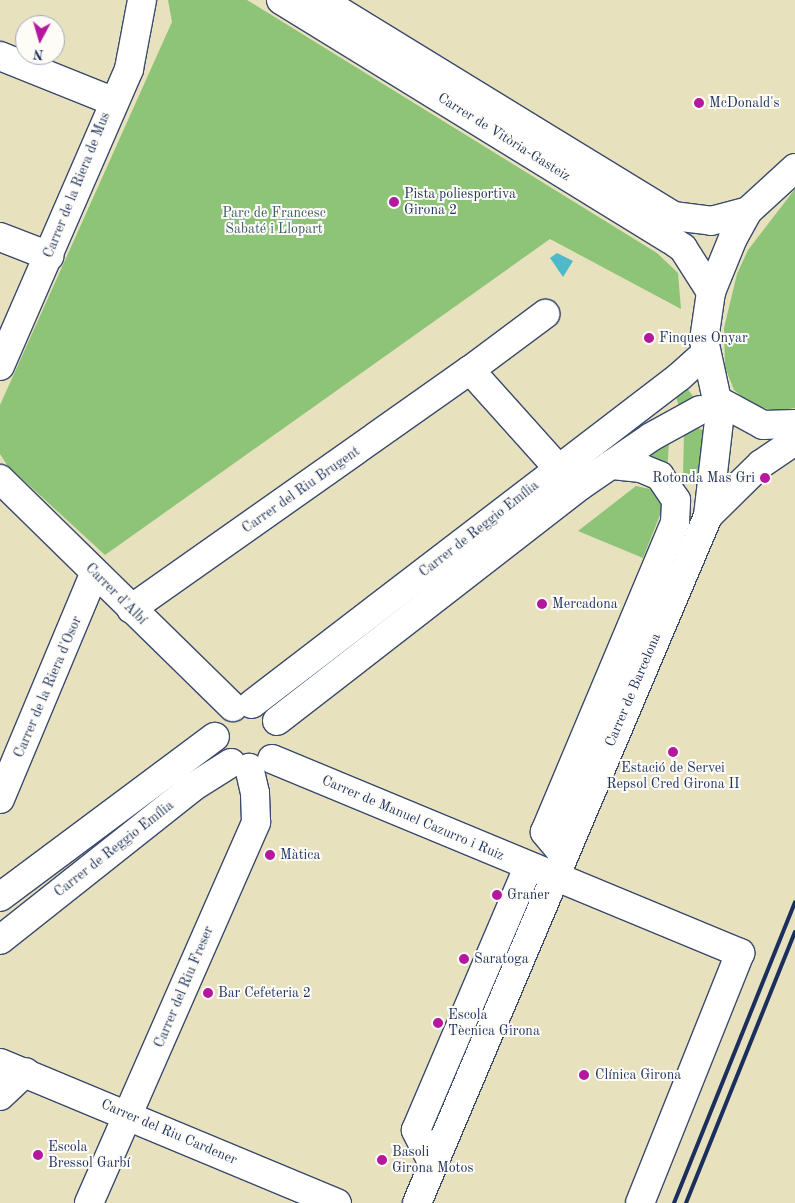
<!DOCTYPE html>
<html>
<head>
<meta charset="utf-8">
<style>
  body { margin:0 }
  #map { position:relative; width:795px; height:1203px; overflow:hidden; background:#e8e1be; font-family:"Old Standard TT",serif }
  div>[style] { position:absolute }
  [style*='--x'] { left:calc(var(--x)*1px); top:calc(var(--y)*1px); width:calc(var(--w)*1px); rotate:calc(var(--a)*1deg) }
  .green>* { inset:0; background:#8ec477 }
  .water>* { inset:0; background:#4ebac9 }
  .round { border-radius:50% }
  .roads { filter:drop-shadow(1px 0 #3a4a6c) drop-shadow(-1px 0 #3a4a6c) drop-shadow(0 1px #3a4a6c) drop-shadow(0 -1px #3a4a6c) }
  .minor>* { height:28px; margin:-14px; padding:0 14px; transform-origin:14px; border-radius:14px; background:#fff }
  .major>* { height:28px; margin:-14px; padding:0 14px; transform-origin:14px; border-radius:14px; background:#fff }
  .rail>* { height:4px; margin:-2px; padding:0 2px; transform-origin:2px; border-radius:2px; background:#1b2f5e }
  .dots>* { width:14px; height:14px; translate:-50% -50%; box-sizing:border-box; border:2px solid #fdfcf7; border-radius:50% }
  span { translate:-50% -50%; white-space:nowrap; text-align:center; line-height:1.15; -webkit-text-stroke:4px #fdfcf7; paint-order:stroke }
  .poi-label { font-size:14px; color:#1b2f5e }
  .left { translate:0 -50%; text-align:left }
  .right { translate:-100% -50%; text-align:right }
  .street-label { font-size:14px; color:#1b2f5e }
  .park-label { font-size:14px; color:#3e5c66 }
  .north { position:absolute; left:15px; top:15px; width:50px; height:50px; box-sizing:border-box; background:#fdfcf7; border:1px solid #a3aaba; border-radius:50%; rotate:186deg; font-size:14px; font-weight:700; line-height:20px; text-align:center; color:#1b2f5e }
  .north::after { content:''; display:block; margin:auto; width:18px; height:22px; background:#b5179e; clip-path:polygon(50% 0,100% 100%,50% 72%,0 100%) }
</style>
</head>
<body>
<div id="map">
  <div class="green">
    <i style="clip-path:polygon(168px 0,247px 0,657px 253px,678px 273px,681px 309px,550px 239px,105px 555px,7px 465px,0 454px,0 405px,172px 22px)"></i>
    <i style="clip-path:polygon(795px 189px,795px 408px,776px 411px,752px 405px,734px 390px,725px 367px,724px 328px,737px 274px,748px 250px)"></i>
    <i style="clip-path:polygon(687px 388px,695px 399px,680px 410px,676px 397px)"></i>
    <i style="clip-path:polygon(697px 428px,703px 430px,700px 483px,683px 475px,684px 433px)"></i>
    <i style="clip-path:polygon(669px 442px,667px 474px,642px 462px,652px 450px)"></i>
    <i style="clip-path:polygon(636px 486px,650px 489px,664px 505px,643px 558px,578px 531px)"></i>
  </div>
  <div class="water">
    <i class="round" style="left:34px;top:15px;width:12px;height:12px"></i>
    <i style="clip-path:polygon(557px 253px,573px 261px,563px 277px,550px 258px)"></i>
  </div>
  <div class="roads">
    <div class="minor">
      <i style="--x:281;--y:0;--w:457;--a:31.6"></i>
      <i style="--x:670;--y:239;--w:16;--a:35"></i>
      <i style="--x:683;--y:248;--w:52;--a:57.5"></i>
      <i style="--x:321;--y:0;--w:413;--a:31.5"></i>
      <i style="--x:673;--y:216;--w:38;--a:7"></i>
      <i style="--x:711;--y:221;--w:38;--a:-15"></i>
      <i style="--x:0;--y:56;--w:121;--a:21.9"></i>
      <i style="--x:0;--y:237;--w:53;--a:21.2"></i>
      <i style="--x:0;--y:366;--w:324;--a:-66.5"></i>
      <i style="--x:129;--y:69;--w:70;--a:-79.3"></i>
      <i style="--x:470;--y:370;--w:94;--a:-36.7"></i>
      <i style="--x:0;--y:479;--w:326;--a:44.4"></i>
      <i style="--x:131;--y:609;--w:415;--a:-35.2"></i>
      <i style="--x:470;--y:370;--w:132;--a:48.1"></i>
      <i style="--x:252;--y:704;--w:538;--a:-37.45"></i>
      <i style="--x:277;--y:721;--w:383;--a:-37.8"></i>
      <i style="--x:580;--y:486;--w:86;--a:-34.6"></i>
      <i style="--x:651;--y:437;--w:56;--a:-28.9"></i>
      <i style="--x:272;--y:759;--w:507;--a:22.52"></i>
      <i style="--x:740;--y:953;--w:269;--a:111.8"></i>
      <i style="--x:0;--y:799;--w:244;--a:-67.3"></i>
      <i style="--x:564;--y:855;--w:30;--a:-130"></i>
      <i style="--x:545;--y:832;--w:336;--a:-67.2"></i>
      <i style="--x:675;--y:522;--w:22;--a:-87"></i>
      <i style="--x:676;--y:500;--w:29;--a:-124"></i>
      <i style="--x:660;--y:476;--w:21;--a:-157"></i>
      <i style="--x:641;--y:468;--w:31;--a:-174"></i>
      <i style="--x:0;--y:897;--w:268;--a:-36.7"></i>
      <i style="--x:0;--y:940;--w:246;--a:-38.4"></i>
      <i style="--x:193;--y:787;--w:45;--a:-32.3"></i>
      <i style="--x:0;--y:1063;--w:365;--a:22.6"></i>
      <i style="--x:0;--y:1096;--w:35;--a:-43"></i>
      <i style="--x:433;--y:1164;--w:38;--a:-117"></i>
      <i style="--x:416;--y:1130;--w:286;--a:-66.9"></i>
      <i style="--x:89;--y:1203;--w:416;--a:-66.3"></i>
      <i style="--x:256;--y:822;--w:29;--a:-92"></i>
      <i style="--x:255;--y:793;--w:26;--a:-103"></i>
    </div>
    <div class="major">
      <i style="--x:795;--y:168;--w:64;--a:137.5"></i>
      <i style="--x:748;--y:211;--w:31;--a:119"></i>
      <i style="--x:733;--y:238;--w:58;--a:112.2"></i>
      <i style="--x:711;--y:292;--w:49;--a:98.3"></i>
      <i style="--x:704;--y:340;--w:61;--a:77.8"></i>
      <i style="--x:717;--y:400;--w:52;--a:28.5"></i>
      <i style="--x:763;--y:425;--w:32;--a:-2"></i>
      <i style="--x:679;--y:377;--w:36;--a:-42"></i>
      <i style="--x:708;--y:516;--w:74;--a:-44.5"></i>
      <i style="--x:761;--y:464;--w:41;--a:-34.1"></i>
      <i style="--x:417;--y:1203;--w:746;--a:-67.04"></i>
      <i style="--x:708;--y:516;--w:113;--a:-83.4"></i>
    </div>
  </div>
  <div class="rail">
    <i style="--x:674;--y:1203;--w:324;--a:-68.1"></i>
    <i style="--x:686;--y:1203;--w:292;--a:-68.1"></i>
  </div>
  <div class="dots">
    <i style="left:699px;top:103px;background:#b5179e"></i>
    <i style="left:394px;top:202px;background:#b5179e"></i>
    <i style="left:649px;top:338px;background:#b5179e"></i>
    <i style="left:765px;top:478px;background:#b5179e"></i>
    <i style="left:542px;top:604px;background:#b5179e"></i>
    <i style="left:673px;top:752px;background:#b5179e"></i>
    <i style="left:270px;top:855px;background:#b5179e"></i>
    <i style="left:497px;top:895px;background:#b5179e"></i>
    <i style="left:464px;top:959px;background:#b5179e"></i>
    <i style="left:208px;top:993px;background:#b5179e"></i>
    <i style="left:438px;top:1023px;background:#b5179e"></i>
    <i style="left:584px;top:1075px;background:#b5179e"></i>
    <i style="left:38px;top:1155px;background:#b5179e"></i>
    <i style="left:382px;top:1160px;background:#b5179e"></i>
  </div>
  <div class="poi-label">
    <span class="left" style="left:709px;top:103px">McDonald's</span>
    <span class="left" style="left:404px;top:202px">Pista poliesportiva<br>Girona 2</span>
    <span class="left" style="left:659px;top:338px">Finques Onyar</span>
    <span class="right" style="left:755px;top:478px">Rotonda Mas Gri</span>
    <span class="left" style="left:552px;top:604px">Mercadona</span>
    <span style="left:673px;top:776px">Estació de Servei<br>Repsol Cred Girona II</span>
    <span class="left" style="left:280px;top:855px">Màtica</span>
    <span class="left" style="left:507px;top:895px">Graner</span>
    <span class="left" style="left:474px;top:959px">Saratoga</span>
    <span class="left" style="left:218px;top:993px">Bar Cefeteria 2</span>
    <span class="left" style="left:448px;top:1023px">Escola<br>Tècnica Girona</span>
    <span class="left" style="left:595px;top:1075px">Clínica Girona</span>
    <span class="left" style="left:48px;top:1155px">Escola<br>Bressol Garbí</span>
    <span class="left" style="left:392px;top:1160px">Basoli<br>Girona Motos</span>
  </div>
  <div class="street-label">
    <span style="left:504px;top:137px;rotate:32deg">Carrer de Vitòria-Gasteiz</span>
    <span style="left:77px;top:185px;rotate:-68deg">Carrer de la Riera de Mus</span>
    <span style="left:301px;top:490px;rotate:-35deg">Carrer del Riu Brugent</span>
    <span style="left:479px;top:529px;rotate:-38deg">Carrer de Reggio Emília</span>
    <span style="left:116px;top:594px;rotate:45deg">Carrer d'Albí</span>
    <span style="left:48px;top:687px;rotate:-67deg">Carrer de la Riera d'Osor</span>
    <span style="left:633px;top:690px;rotate:-67deg">Carrer de Barcelona</span>
    <span style="left:413px;top:818px;rotate:23deg">Carrer de Manuel Cazurro i Ruiz</span>
    <span style="left:114px;top:849px;rotate:-38deg">Carrer de Reggio Emília</span>
    <span style="left:184px;top:987px;rotate:-67deg">Carrer del Riu Freser</span>
    <span style="left:169px;top:1132px;rotate:23deg">Carrer del Riu Cardener</span>
  </div>
  <div class="park-label">
    <span style="left:274px;top:221px">Parc de Francesc<br>Sabaté i Llopart</span>
  </div>
  <div class="north">N</div>
</div>
</body>
</html>
